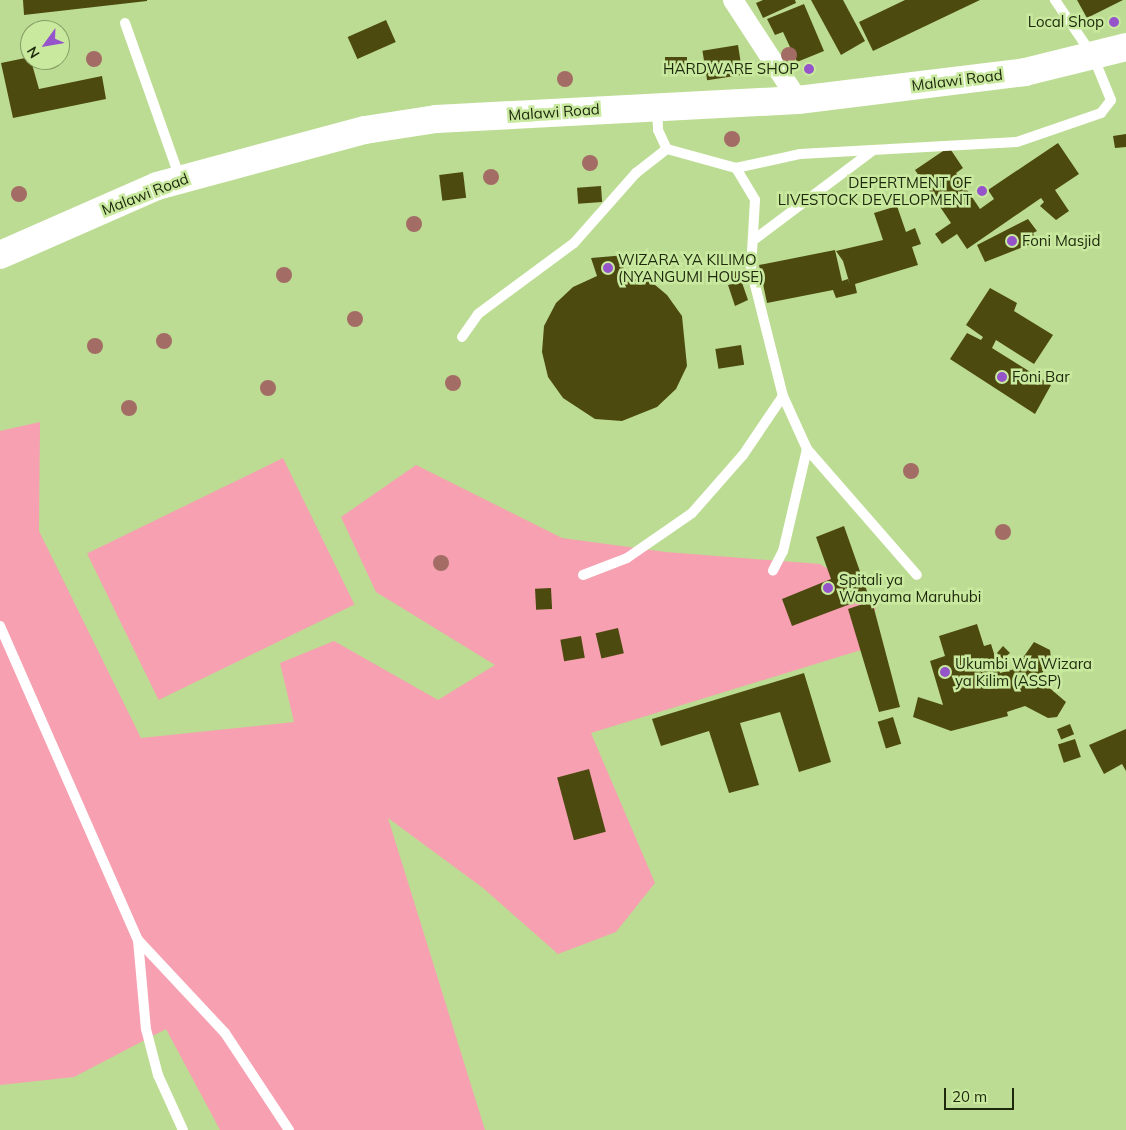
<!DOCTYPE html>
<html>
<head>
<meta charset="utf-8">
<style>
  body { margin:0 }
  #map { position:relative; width:1126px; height:1130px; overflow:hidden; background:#bddc93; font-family:Mulish,sans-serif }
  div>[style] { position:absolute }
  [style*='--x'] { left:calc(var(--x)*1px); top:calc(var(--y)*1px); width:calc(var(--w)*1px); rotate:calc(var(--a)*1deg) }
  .green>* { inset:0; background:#f6a0b1; transform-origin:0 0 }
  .building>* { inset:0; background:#4d4a10; transform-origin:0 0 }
  .service>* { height:10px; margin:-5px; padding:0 5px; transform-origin:5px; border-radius:5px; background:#fff }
  .minor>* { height:20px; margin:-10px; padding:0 10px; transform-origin:10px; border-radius:10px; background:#fff }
  .primary>* { height:28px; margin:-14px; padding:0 14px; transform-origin:14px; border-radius:14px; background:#fff }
  .trees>* { width:16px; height:16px; margin:-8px; border-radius:50%; background:#a36c65 }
  .dots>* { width:14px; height:14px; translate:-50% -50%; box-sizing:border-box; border:2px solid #c9e99f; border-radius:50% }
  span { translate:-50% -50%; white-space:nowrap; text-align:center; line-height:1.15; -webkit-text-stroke:5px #c9e99f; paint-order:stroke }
  .poi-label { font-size:15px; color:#1e290c }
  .right { translate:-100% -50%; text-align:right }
  .left { translate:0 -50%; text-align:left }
  .street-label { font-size:15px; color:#1e290c }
  .north { position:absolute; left:20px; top:20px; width:50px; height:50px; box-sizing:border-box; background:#c9e99f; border:1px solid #859c64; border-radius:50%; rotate:238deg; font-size:14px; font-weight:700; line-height:20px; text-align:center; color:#1e290c }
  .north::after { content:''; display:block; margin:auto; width:18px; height:22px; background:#9554c9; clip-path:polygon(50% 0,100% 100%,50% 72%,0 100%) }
  .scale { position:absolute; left:944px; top:1088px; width:70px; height:22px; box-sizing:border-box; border:2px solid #1e290c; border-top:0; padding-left:6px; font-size:15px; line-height:18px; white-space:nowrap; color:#1e290c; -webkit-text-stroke:4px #c9e99f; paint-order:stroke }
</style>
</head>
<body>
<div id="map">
  <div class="green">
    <i style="clip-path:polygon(40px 422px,39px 531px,141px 738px,294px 722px,280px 663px,334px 641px,438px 700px,495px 665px,376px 592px,341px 517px,416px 465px,562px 538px,666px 552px,820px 564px,878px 601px,861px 650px,591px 733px,655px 883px,616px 932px,558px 954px,483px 888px,388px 818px,485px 1130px,220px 1130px,166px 1029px,74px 1077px,0 1085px,0 431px)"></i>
    <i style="left:283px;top:458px;width:163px;height:218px;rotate:64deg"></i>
  </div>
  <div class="building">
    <i style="clip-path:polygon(23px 0,147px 0,147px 1px,24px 15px)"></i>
    <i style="clip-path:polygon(763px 0,795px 0,796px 3px,763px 18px,756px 3px)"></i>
    <i style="clip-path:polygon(811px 0,843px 0,865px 41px,841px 55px)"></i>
    <i style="clip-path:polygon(905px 0,980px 0,873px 51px,859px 22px)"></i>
    <i style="clip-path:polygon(1077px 0,1123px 0,1087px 18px)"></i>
    <i style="clip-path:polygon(804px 4px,824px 51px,797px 62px,783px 32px,775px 35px,767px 19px)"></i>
    <i style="left:386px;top:20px;width:24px;height:42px;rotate:66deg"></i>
    <i style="left:738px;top:45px;width:30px;height:36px;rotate:81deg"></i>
    <i style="clip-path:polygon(30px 57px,39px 89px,102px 76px,106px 99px,13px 118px,1px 63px)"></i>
    <i style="left:665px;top:57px;width:22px;height:15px"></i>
    <i style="clip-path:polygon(1126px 134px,1126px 147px,1115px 148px,1113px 136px)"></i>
    <i style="clip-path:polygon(1058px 143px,1079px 174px,1055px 190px,1069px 211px,1056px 220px,1040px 206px,1044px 202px,1041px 198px,967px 249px,957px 234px,942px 244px,935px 234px,951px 223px,915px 170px,949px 147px,963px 168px,956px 173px,980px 209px,994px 199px,988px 190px)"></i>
    <i style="left:463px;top:172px;width:26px;height:24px;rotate:83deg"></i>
    <i style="left:601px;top:186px;width:16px;height:24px;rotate:86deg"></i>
    <i style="clip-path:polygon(897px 206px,906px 232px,915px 228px,921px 244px,912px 247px,918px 265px,855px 284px,857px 293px,836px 298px,833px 290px,767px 303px,759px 265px,835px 250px,842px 281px,848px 279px,850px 285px,843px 261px,836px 251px,883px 240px,874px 213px)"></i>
    <i style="clip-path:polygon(1028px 219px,1037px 231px,1033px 233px,1036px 242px,985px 262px,977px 245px)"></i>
    <i style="clip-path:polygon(626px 255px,622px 276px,648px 279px,667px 295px,682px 316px,687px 366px,676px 389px,657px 407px,622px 421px,595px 419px,563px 398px,548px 377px,542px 352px,544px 326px,556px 303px,573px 287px,597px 276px,591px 258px)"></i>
    <i style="clip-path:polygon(738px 271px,748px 300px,735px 306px,728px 285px,733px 284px,731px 272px)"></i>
    <i style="clip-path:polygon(990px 288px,1017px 303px,1014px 311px,1053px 335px,1034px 364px,996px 340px,992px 348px,1051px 385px,1035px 414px,950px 359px,967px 333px,981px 340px,983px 337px,966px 325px)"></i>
    <i style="left:741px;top:345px;width:20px;height:26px;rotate:81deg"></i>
    <i style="clip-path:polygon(844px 526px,869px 597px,792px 626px,782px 599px,831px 579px,816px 537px)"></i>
    <i style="left:551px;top:588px;width:21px;height:16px;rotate:87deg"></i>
    <i style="clip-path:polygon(872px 601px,900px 707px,879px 712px,848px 609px)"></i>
    <i style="clip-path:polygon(977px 624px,984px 646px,991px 644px,1000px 673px,1015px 669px,1034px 642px,1050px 650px,1051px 658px,1039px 679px,1066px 702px,1057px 717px,1048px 718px,1025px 706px,1007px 712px,1008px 716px,951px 731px,913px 717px,918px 697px,943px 705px,930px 661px,945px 656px,939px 636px)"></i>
    <i style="left:618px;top:628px;width:26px;height:23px;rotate:77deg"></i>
    <i style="left:581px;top:636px;width:22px;height:21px;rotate:80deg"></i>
    <i style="clip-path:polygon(1003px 646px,1010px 653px,1003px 659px,997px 653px)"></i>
    <i style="clip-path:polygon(804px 673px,831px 762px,799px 772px,780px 712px,740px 723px,759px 785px,729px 793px,709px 731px,661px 746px,652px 719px)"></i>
    <i style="left:893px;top:717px;width:28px;height:16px;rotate:73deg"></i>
    <i style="left:1070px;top:724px;width:11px;height:14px;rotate:68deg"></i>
    <i style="clip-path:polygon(1126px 729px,1126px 771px,1122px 764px,1104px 774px,1089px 745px)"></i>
    <i style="left:1075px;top:739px;width:19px;height:18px;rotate:72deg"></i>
    <i style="left:589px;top:769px;width:65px;height:33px;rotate:75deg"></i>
  </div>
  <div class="service">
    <i style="--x:125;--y:23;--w:164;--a:70.5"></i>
    <i style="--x:657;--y:109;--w:21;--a:87"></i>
    <i style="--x:658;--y:130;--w:21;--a:65"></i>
    <i style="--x:667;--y:149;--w:72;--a:15.4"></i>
    <i style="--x:736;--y:168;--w:37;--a:59"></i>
    <i style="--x:755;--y:200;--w:69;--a:93.3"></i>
    <i style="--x:751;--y:269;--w:131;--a:75.9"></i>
    <i style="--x:783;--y:396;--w:58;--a:65.6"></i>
    <i style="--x:807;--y:449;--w:105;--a:103.2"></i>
    <i style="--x:783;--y:551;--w:22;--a:117"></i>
    <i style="--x:736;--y:168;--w:66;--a:-12.3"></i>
    <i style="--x:800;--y:154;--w:217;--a:-3.2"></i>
    <i style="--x:1017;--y:142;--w:89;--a:-19"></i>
    <i style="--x:1101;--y:113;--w:16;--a:-52"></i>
    <i style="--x:1111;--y:100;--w:48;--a:-112.2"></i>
    <i style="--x:1093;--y:56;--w:68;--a:-124.2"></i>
    <i style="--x:755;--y:239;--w:146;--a:-36.9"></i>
    <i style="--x:462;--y:337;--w:28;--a:-55"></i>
    <i style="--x:478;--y:314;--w:119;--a:-36.5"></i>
    <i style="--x:574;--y:243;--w:94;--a:-48.5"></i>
    <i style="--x:636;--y:173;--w:39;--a:-38"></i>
    <i style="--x:807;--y:449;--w:167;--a:48.9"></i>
    <i style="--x:583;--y:575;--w:47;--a:-21.1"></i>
    <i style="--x:627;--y:558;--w:79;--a:-34.7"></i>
    <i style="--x:692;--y:513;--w:77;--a:-48.7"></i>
    <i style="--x:743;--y:455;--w:71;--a:-55.9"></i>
    <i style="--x:0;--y:626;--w:343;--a:66.3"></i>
    <i style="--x:138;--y:940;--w:89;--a:84.9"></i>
    <i style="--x:146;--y:1029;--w:48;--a:75.4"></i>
    <i style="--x:158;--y:1075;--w:60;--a:65.6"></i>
    <i style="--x:138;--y:940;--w:127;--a:46.9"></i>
    <i style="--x:225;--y:1033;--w:116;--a:56.6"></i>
  </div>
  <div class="minor">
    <i style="--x:733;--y:0;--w:119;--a:57"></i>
  </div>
  <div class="primary">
    <i style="--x:0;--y:255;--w:171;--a:-23.7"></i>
    <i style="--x:157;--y:186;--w:215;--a:-15.1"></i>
    <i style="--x:365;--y:130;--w:72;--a:-8.8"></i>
    <i style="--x:436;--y:119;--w:362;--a:-3"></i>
    <i style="--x:798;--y:100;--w:229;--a:-7"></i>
    <i style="--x:1025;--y:72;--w:104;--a:-13.9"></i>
  </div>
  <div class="trees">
    <i style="left:789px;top:55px"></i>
    <i style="left:94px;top:59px"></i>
    <i style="left:565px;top:79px"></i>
    <i style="left:732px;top:139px"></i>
    <i style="left:590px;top:163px"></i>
    <i style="left:491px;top:177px"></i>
    <i style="left:19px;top:194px"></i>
    <i style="left:414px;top:224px"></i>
    <i style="left:284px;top:275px"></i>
    <i style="left:355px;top:319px"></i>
    <i style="left:164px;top:341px"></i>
    <i style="left:95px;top:346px"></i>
    <i style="left:453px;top:383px"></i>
    <i style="left:268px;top:388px"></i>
    <i style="left:129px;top:408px"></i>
    <i style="left:911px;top:471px"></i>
    <i style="left:1003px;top:532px"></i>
    <i style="left:441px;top:563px"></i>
  </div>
  <div class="dots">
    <i style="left:1114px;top:22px;background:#9554c9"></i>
    <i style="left:809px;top:69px;background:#9554c9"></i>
    <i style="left:982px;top:191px;background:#9554c9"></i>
    <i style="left:1012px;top:241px;background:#9554c9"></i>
    <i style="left:608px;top:268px;background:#9554c9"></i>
    <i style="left:1002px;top:377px;background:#9554c9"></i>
    <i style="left:828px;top:588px;background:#9554c9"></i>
    <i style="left:945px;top:672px;background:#9554c9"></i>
  </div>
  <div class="poi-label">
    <span class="right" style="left:1104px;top:22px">Local Shop</span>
    <span class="right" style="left:799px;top:69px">HARDWARE SHOP</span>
    <span class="right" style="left:972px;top:191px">DEPERTMENT OF<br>LIVESTOCK DEVELOPMENT</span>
    <span class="left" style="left:1022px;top:241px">Foni Masjid</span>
    <span class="left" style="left:618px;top:268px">WIZARA YA KILIMO<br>(NYANGUMI HOUSE)</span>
    <span class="left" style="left:1012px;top:377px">Foni Bar</span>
    <span class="left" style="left:839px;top:588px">Spitali ya<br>Wanyama Maruhubi</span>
    <span class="left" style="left:955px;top:672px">Ukumbi Wa Wizara<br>ya Kilim (ASSP)</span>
  </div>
  <div class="street-label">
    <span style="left:957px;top:80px;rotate:-7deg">Malawi Road</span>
    <span style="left:554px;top:112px;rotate:-4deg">Malawi Road</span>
    <span style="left:145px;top:194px;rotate:-21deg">Malawi Road</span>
  </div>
  <div class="north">N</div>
  <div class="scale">20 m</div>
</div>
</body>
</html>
